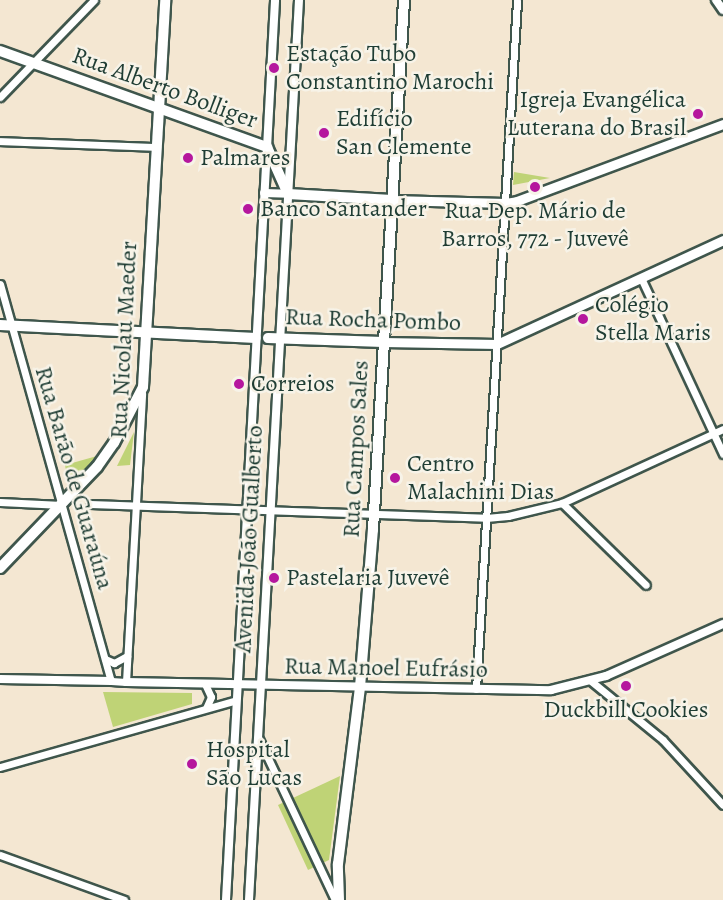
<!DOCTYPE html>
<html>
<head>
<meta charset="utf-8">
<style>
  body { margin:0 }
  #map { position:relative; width:723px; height:900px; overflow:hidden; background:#f4e7d2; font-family:Alegreya,serif }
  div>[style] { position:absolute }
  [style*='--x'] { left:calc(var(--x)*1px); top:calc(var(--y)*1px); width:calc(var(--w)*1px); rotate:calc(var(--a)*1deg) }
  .green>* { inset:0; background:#bfd376 }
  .roads { filter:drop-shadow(2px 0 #3f564c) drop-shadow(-2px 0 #3f564c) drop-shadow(0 2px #3f564c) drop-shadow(0 -2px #3f564c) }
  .minor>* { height:7px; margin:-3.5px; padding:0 3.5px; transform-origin:3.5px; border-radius:3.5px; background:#fff }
  .tertiary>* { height:8px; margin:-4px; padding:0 4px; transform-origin:4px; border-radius:4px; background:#fff }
  .secondary>* { height:9px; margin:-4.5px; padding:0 4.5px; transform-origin:4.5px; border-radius:4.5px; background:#fff }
  .primary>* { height:10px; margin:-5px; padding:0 5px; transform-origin:5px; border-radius:5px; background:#fff }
  .dots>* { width:16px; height:16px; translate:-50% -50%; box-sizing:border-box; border:3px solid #f7f3e8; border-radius:50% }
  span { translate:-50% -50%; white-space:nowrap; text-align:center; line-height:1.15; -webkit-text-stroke:5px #f7f3e8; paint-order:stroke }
  .poi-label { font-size:24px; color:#1f3d34 }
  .left { translate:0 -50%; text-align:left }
  .right { translate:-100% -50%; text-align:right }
  .street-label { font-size:24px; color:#1f3d34 }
</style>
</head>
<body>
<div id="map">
  <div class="green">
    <i style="clip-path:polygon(514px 172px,550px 178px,513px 185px)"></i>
    <i style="clip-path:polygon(134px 432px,130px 465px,117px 466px)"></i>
    <i style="clip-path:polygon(97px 456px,82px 474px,69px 489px,65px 465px)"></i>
    <i style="clip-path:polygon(103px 692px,192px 693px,192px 704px,113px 727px)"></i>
    <i style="clip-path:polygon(340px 776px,329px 860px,308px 870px,278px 805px)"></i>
  </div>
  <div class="roads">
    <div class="minor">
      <i style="--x:0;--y:97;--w:135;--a:-45.9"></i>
      <i style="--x:0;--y:141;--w:156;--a:2.2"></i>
      <i style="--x:641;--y:278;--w:194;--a:65"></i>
      <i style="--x:0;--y:284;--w:412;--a:74.4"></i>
      <i style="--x:111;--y:681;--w:15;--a:4"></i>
      <i style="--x:126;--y:682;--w:289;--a:-86.8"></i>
      <i style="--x:0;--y:502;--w:62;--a:2.8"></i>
      <i style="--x:562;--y:503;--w:117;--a:44.3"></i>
      <i style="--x:90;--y:504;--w:396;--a:2"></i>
      <i style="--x:486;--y:518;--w:22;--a:-5"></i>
      <i style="--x:508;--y:516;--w:56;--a:-13.5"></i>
      <i style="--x:562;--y:503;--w:177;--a:-24.7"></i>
      <i style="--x:105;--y:659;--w:10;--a:24"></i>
      <i style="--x:114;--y:663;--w:15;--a:-28"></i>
      <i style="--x:591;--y:681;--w:93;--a:39.3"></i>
      <i style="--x:663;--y:740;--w:88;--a:47.3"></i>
      <i style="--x:205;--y:684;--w:14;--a:65"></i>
      <i style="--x:211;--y:697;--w:12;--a:114"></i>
      <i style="--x:476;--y:689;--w:690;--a:-86.59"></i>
      <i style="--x:258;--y:737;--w:180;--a:64.7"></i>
      <i style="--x:0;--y:767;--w:245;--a:-15.8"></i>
      <i style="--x:0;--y:855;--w:132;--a:19.9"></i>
    </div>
    <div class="tertiary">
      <i style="--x:716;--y:0;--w:12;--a:55"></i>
      <i style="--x:264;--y:193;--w:24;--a:2"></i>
      <i style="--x:0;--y:679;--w:111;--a:1"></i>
      <i style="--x:126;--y:682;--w:425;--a:1.1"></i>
      <i style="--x:551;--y:690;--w:57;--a:-14.3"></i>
      <i style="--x:606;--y:676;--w:128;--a:-24"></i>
      <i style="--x:226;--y:900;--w:901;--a:-86.88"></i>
      <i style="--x:249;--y:900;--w:901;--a:-86.82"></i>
    </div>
    <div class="secondary">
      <i style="--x:392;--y:200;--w:113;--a:1.5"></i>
      <i style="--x:505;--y:203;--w:12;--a:-9"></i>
      <i style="--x:517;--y:201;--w:220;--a:-20.5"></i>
      <i style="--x:383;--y:342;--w:114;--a:1"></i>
      <i style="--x:497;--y:344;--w:249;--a:-24.7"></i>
    </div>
    <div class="primary">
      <i style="--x:0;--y:51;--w:284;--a:19.8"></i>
      <i style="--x:267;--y:147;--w:51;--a:65.9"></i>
      <i style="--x:288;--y:194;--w:104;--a:3.3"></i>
      <i style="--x:0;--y:325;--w:256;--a:2.9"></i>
      <i style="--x:268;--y:338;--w:115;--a:2"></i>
      <i style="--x:0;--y:568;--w:140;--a:-46.2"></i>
      <i style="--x:97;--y:467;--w:29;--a:-55"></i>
      <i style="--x:114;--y:443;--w:63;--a:-62.6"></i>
      <i style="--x:143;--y:387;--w:388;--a:-86.7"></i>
      <i style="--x:339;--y:900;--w:36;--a:-92"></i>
      <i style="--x:338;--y:864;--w:178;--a:-82.9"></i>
      <i style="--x:360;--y:687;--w:158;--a:-85.3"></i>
      <i style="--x:373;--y:530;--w:531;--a:-86.65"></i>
    </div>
  </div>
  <div class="dots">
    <i style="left:274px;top:68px;background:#b5179e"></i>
    <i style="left:698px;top:114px;background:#b5179e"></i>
    <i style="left:324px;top:133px;background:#b5179e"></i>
    <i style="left:188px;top:158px;background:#b5179e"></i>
    <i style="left:535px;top:187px;background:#b5179e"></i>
    <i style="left:248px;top:209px;background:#b5179e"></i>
    <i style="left:583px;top:319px;background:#b5179e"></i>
    <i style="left:239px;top:384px;background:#b5179e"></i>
    <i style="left:395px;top:478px;background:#b5179e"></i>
    <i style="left:274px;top:578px;background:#b5179e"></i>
    <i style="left:626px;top:686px;background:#b5179e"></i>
    <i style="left:192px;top:764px;background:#b5179e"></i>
  </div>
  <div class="poi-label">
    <span class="left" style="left:286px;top:68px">Estação Tubo<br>Constantino Marochi</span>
    <span class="right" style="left:686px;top:114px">Igreja Evangélica<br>Luterana do Brasil</span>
    <span class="left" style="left:336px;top:133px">Edifício<br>San Clemente</span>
    <span class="left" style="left:200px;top:158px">Palmares</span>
    <span class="left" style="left:260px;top:209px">Banco Santander</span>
    <span style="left:535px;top:225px">Rua Dep. Mário de<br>Barros, 772 - Juvevê</span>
    <span class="left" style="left:595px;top:319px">Colégio<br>Stella Maris</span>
    <span class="left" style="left:251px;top:384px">Correios</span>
    <span class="left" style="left:407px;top:478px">Centro<br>Malachini Dias</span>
    <span class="left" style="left:286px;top:578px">Pastelaria Juvevê</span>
    <span style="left:626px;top:710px">Duckbill Cookies</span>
    <span class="left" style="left:206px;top:764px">Hospital<br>São Lucas</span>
  </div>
  <div class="street-label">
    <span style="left:165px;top:88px;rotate:20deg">Rua Alberto Bolliger</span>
    <span style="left:373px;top:320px;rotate:2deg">Rua Rocha Pombo</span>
    <span style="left:124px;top:340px;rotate:-87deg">Rua Nicolau Maeder</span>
    <span style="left:356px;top:449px;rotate:-87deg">Rua Campos Sales</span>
    <span style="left:74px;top:478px;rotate:74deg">Rua Barão de Guaraúna</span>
    <span style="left:249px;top:539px;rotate:-87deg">Avenida João Gualberto</span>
    <span style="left:386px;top:668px;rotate:1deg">Rua Manoel Eufrásio</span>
  </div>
</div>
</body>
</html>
